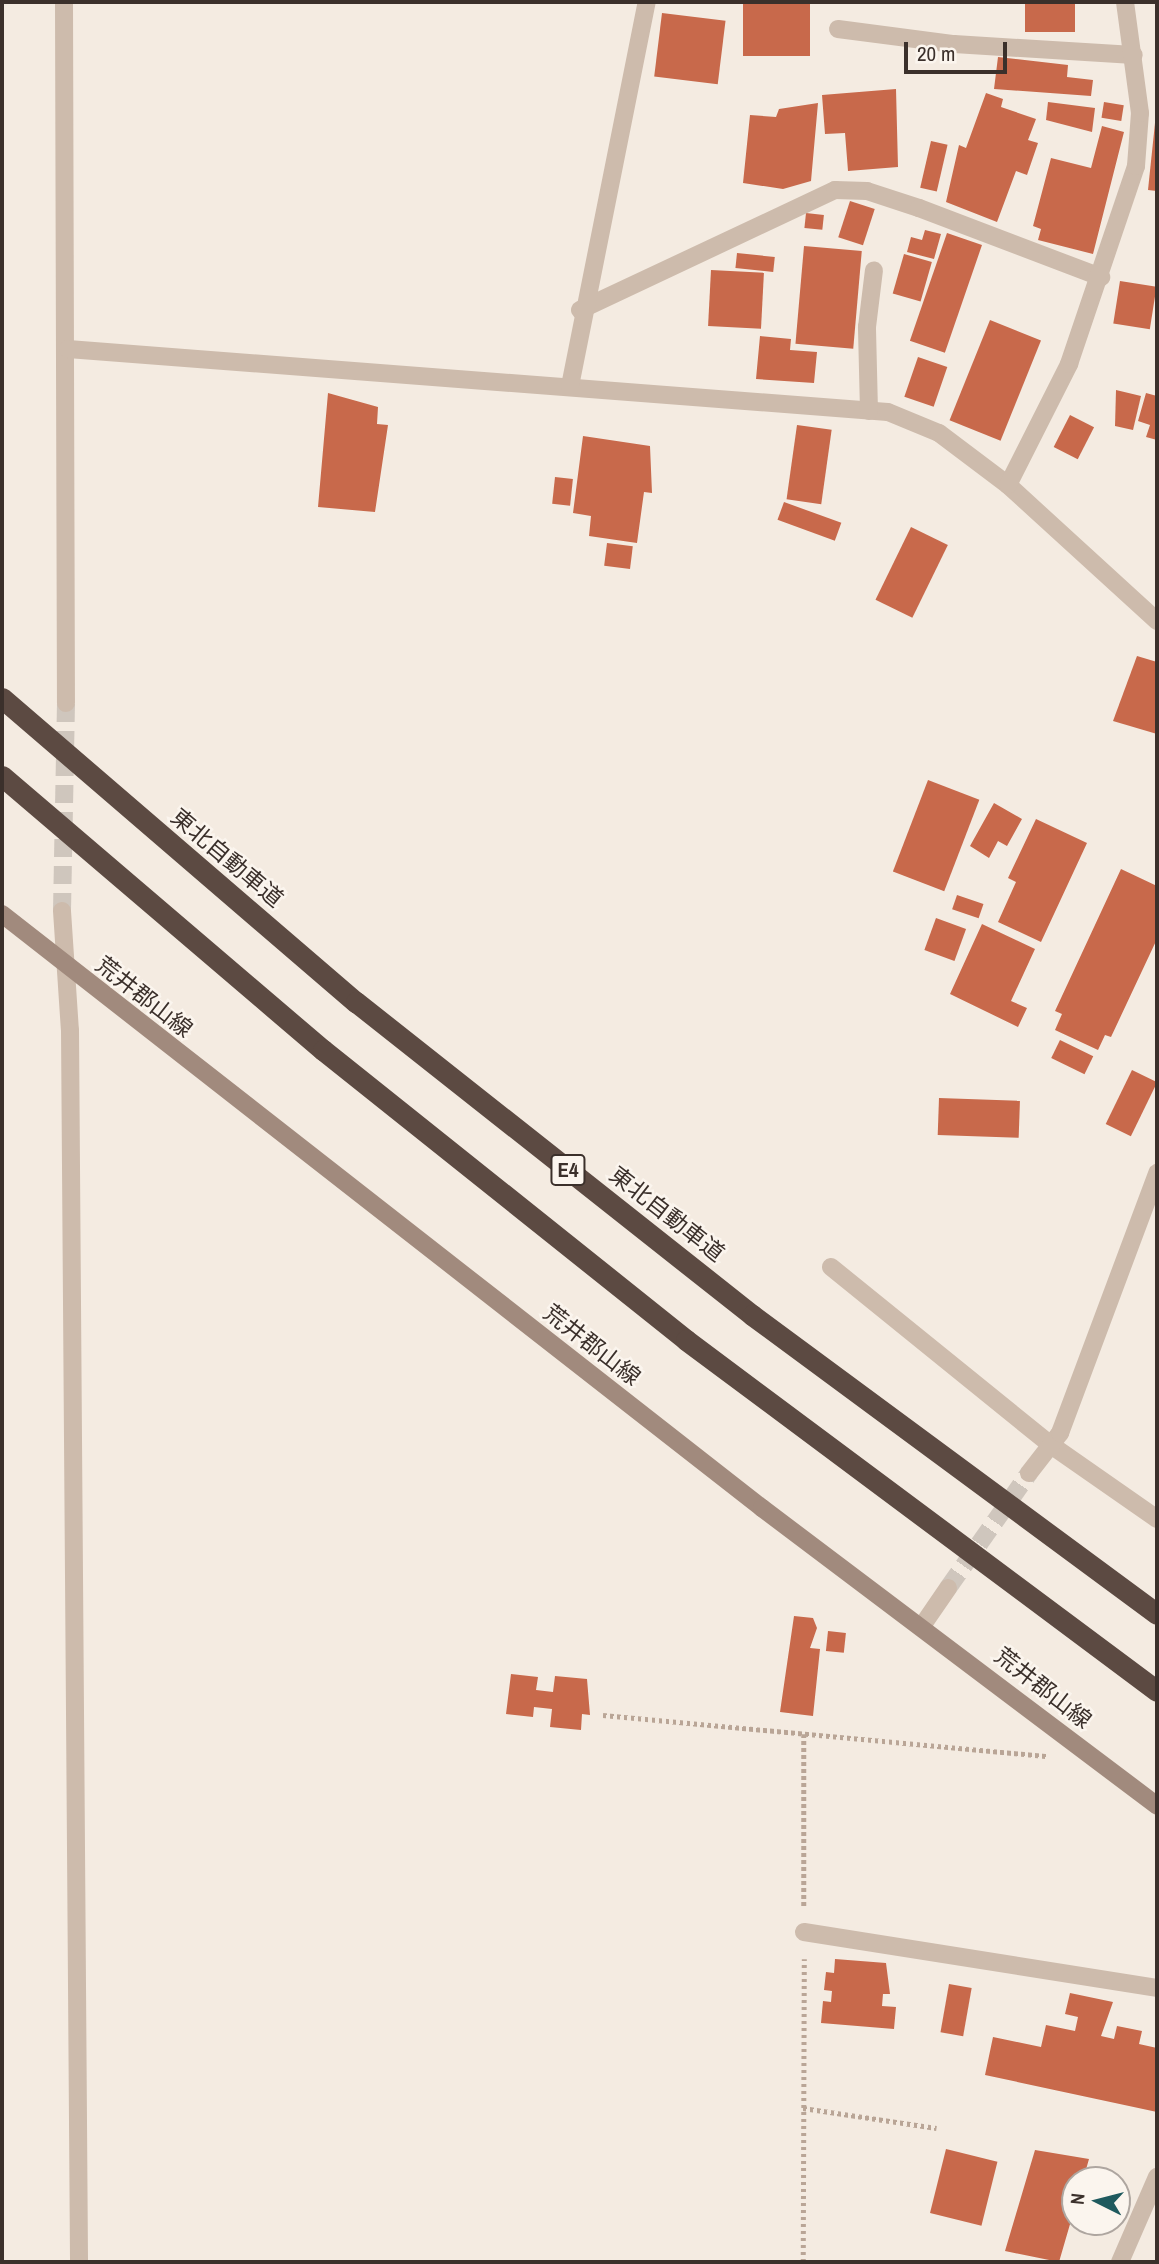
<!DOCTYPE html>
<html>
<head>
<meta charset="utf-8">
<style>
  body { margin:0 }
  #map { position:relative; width:1159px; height:2264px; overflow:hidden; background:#f4ebe1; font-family:"Archivo Narrow","Noto Sans JP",sans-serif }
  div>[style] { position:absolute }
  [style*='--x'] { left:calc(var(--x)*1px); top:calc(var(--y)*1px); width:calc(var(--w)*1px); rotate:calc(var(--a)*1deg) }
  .building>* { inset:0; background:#c8694b; transform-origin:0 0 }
  .street-tunnel>* { height:18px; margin-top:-9px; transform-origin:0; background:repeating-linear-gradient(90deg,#cfc6bd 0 18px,transparent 0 27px) }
  .path>* { height:4.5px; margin-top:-2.25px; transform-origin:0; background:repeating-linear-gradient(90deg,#b9a596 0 3.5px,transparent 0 7px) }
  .street>* { height:18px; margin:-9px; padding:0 9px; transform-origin:9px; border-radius:9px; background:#cdbbac }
  .secondary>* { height:18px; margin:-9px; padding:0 9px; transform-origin:9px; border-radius:9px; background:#a18a7d }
  .highway>* { height:21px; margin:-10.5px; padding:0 10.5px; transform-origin:10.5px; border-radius:10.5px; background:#5c4a42 }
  span { translate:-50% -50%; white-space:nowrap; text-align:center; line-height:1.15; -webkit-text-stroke:5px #fbf5ee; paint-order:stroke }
  .shield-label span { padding:2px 5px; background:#fbf5ee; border:2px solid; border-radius:5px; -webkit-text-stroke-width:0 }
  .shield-label { font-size:21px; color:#3b302b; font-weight:700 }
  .street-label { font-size:23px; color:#3b302b }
  .frame { position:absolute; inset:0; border:4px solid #3b302b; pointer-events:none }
  .north { position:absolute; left:1061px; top:2166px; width:70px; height:70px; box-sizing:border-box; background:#fbf5ee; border:2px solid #aea6a0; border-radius:50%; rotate:276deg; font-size:19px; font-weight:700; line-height:28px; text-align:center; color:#3b302b }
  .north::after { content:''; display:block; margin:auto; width:24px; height:32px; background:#1f5a5e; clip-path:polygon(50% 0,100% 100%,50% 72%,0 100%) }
  .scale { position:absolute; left:904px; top:42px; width:103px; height:32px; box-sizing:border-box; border:4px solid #3b302b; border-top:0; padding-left:9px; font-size:21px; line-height:24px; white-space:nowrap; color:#3b302b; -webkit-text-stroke:5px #fbf5ee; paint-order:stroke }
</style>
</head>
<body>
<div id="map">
  <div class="building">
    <i style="left:743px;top:2px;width:67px;height:54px"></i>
    <i style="left:1025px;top:2px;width:50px;height:30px"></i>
    <i style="left:662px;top:13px;width:64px;height:64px;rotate:7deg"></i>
    <i style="clip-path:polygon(998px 57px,1068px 65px,1067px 77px,1093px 80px,1091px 96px,994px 89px)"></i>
    <i style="clip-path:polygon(896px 89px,898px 167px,848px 171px,845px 133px,825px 134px,822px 95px)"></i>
    <i style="clip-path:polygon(986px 93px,1003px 99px,1001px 107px,1036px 119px,1028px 140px,1038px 143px,1027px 175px,1016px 171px,997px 222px,946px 202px,959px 145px,966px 148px)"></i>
    <i style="clip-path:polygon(1048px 102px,1095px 108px,1092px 132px,1046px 120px)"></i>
    <i style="left:1104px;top:102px;width:20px;height:16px;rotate:9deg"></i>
    <i style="clip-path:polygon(818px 103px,811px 181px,783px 189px,743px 183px,750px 115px,776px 117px,779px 109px)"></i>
    <i style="clip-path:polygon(1155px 123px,1157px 123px,1157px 191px,1148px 190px)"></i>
    <i style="clip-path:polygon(1102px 126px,1124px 132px,1093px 254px,1038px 240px,1041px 229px,1033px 226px,1051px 158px,1091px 168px)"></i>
    <i style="left:931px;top:141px;width:17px;height:48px;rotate:13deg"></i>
    <i style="left:850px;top:201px;width:26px;height:38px;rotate:18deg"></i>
    <i style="left:806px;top:213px;width:18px;height:15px;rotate:6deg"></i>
    <i style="clip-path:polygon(925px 230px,941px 234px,934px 259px,907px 252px,911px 237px,922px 240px)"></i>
    <i style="left:947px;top:233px;width:37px;height:114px;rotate:19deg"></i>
    <i style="left:804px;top:246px;width:58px;height:98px;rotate:5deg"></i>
    <i style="left:737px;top:253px;width:38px;height:15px;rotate:6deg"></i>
    <i style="left:904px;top:254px;width:29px;height:41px;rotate:16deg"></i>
    <i style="left:711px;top:270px;width:53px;height:56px;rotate:3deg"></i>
    <i style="left:1120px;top:281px;width:37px;height:43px;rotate:9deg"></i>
    <i style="left:990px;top:320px;width:55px;height:108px;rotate:22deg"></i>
    <i style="clip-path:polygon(760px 336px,791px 339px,790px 350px,817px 352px,814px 383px,756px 379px)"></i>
    <i style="left:918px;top:357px;width:31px;height:42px;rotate:19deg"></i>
    <i style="clip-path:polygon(1116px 390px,1141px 396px,1133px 430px,1115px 426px)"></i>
    <i style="clip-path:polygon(328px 393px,378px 407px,377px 424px,388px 425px,375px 512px,318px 507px)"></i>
    <i style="clip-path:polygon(1146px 393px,1157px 396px,1157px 440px,1146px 437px,1150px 425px,1138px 421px)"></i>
    <i style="left:1070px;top:415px;width:27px;height:36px;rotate:27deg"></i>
    <i style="left:797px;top:425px;width:35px;height:75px;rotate:8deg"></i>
    <i style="clip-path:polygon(583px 436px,650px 446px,652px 493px,644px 492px,637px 543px,589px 536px,591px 516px,573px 513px)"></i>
    <i style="left:555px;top:477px;width:18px;height:27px;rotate:6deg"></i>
    <i style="left:784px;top:502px;width:61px;height:19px;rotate:20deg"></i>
    <i style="left:911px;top:527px;width:41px;height:81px;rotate:26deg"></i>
    <i style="left:607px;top:543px;width:26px;height:23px;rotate:7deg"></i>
    <i style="clip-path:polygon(1137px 656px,1157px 662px,1157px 734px,1113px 721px)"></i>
    <i style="left:928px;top:780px;width:55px;height:98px;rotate:21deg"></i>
    <i style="clip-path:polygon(994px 803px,1022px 819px,1007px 846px,998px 841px,989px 858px,970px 846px)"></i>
    <i style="clip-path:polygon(1036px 819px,1087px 843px,1041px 942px,998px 922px,1016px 882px,1008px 878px)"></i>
    <i style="clip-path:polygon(1121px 869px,1157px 886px,1157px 939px,1111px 1037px,1105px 1035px,1098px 1050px,1055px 1030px,1062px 1014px,1055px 1011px)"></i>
    <i style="left:957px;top:895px;width:28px;height:15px;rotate:19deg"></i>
    <i style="left:936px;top:918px;width:32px;height:34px;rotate:20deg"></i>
    <i style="clip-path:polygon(982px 924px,1035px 949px,1011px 1001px,1027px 1008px,1018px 1027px,950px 994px)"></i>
    <i style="left:1060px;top:1040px;width:37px;height:20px;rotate:26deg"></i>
    <i style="left:1132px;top:1070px;width:28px;height:60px;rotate:26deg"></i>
    <i style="left:939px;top:1098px;width:81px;height:37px;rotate:2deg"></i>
    <i style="clip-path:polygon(794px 1616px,813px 1618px,817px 1628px,810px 1648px,820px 1649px,813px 1716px,780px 1712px)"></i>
    <i style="left:828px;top:1631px;width:18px;height:20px;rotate:6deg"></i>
    <i style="clip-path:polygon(511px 1674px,538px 1677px,536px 1690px,553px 1692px,555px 1676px,587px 1679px,590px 1715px,582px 1714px,581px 1730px,550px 1727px,552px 1709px,534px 1707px,533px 1717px,506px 1714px)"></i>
    <i style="clip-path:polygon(835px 1959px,886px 1963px,890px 1994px,883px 1994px,882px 2006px,896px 2007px,894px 2029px,821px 2023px,823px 2001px,831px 2002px,832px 1991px,824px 1990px,826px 1972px,834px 1973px)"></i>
    <i style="left:949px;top:1984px;width:23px;height:49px;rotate:10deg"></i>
    <i style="clip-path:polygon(1070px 1993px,1113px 2002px,1101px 2036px,1114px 2039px,1117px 2026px,1142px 2031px,1139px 2044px,1157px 2048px,1157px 2112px,985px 2075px,993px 2037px,1041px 2047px,1046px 2025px,1075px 2031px,1078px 2017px,1065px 2014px)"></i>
    <i style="left:946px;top:2149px;width:53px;height:66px;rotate:14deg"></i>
    <i style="clip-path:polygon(1035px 2150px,1089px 2159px,1083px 2180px,1075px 2180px,1075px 2207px,1059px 2262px,1005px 2251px)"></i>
  </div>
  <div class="street-tunnel">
    <i style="--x:62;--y:911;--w:208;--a:-88.9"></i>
    <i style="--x:948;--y:1588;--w:141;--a:-54.8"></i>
  </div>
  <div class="path">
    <i style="--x:603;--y:1715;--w:447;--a:5.3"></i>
    <i style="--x:804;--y:1734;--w:174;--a:90"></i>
    <i style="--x:803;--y:2108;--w:135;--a:8.5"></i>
    <i style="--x:803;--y:2262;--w:303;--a:-89.8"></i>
  </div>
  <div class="street">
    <i style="--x:64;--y:2;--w:701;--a:89.84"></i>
    <i style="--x:838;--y:29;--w:117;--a:7.4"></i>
    <i style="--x:954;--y:44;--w:180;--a:3.5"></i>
    <i style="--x:580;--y:310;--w:282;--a:-25.2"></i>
    <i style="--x:835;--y:190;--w:32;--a:2"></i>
    <i style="--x:867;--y:191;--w:55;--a:18.1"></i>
    <i style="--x:919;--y:208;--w:195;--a:20.8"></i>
    <i style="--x:68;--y:349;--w:822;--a:4.39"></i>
    <i style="--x:888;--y:412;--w:55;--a:22.4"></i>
    <i style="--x:939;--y:433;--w:86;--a:37"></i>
    <i style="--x:1008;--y:485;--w:202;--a:42.4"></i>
    <i style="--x:570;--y:386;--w:392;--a:-78.7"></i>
    <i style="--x:869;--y:411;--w:84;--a:-91.4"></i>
    <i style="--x:867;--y:327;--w:57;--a:-83"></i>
    <i style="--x:1008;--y:485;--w:136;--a:-63.2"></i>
    <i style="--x:1069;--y:364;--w:209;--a:-71.3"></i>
    <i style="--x:1136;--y:166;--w:53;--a:-85.7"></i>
    <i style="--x:1140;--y:113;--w:112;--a:-97.7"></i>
    <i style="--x:62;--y:911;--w:119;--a:86.2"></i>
    <i style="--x:70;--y:1030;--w:1232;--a:89.58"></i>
    <i style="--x:831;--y:1267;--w:283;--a:39"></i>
    <i style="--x:1051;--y:1445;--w:129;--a:34.9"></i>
    <i style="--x:1029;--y:1473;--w:51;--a:-52.2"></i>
    <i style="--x:1060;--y:1433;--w:278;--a:-69.5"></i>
    <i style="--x:922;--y:1626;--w:46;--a:-55.6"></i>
    <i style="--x:804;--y:1932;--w:357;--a:9"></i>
    <i style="--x:1120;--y:2262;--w:93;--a:-66.5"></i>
  </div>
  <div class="secondary">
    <i style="--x:2;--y:914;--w:965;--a:38.01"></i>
    <i style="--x:762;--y:1508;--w:495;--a:37"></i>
  </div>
  <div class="highway">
    <i style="--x:2;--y:698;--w:467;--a:40.7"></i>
    <i style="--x:356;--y:1002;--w:505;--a:38.32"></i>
    <i style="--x:752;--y:1315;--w:503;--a:36.44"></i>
    <i style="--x:2;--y:776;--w:422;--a:40.5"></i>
    <i style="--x:323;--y:1050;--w:465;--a:38.6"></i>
    <i style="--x:686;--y:1340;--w:587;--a:36.69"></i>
  </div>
  <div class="shield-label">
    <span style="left:568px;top:1170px">E4</span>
  </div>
  <div class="street-label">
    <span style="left:227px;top:858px;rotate:40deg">東北自動車道</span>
    <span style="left:144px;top:997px;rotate:38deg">荒井郡山線</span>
    <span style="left:667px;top:1214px;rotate:38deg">東北自動車道</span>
    <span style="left:592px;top:1345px;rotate:38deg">荒井郡山線</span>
    <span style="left:1043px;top:1688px;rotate:38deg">荒井郡山線</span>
  </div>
  <div class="frame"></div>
  <div class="north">N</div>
  <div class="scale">20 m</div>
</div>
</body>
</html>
